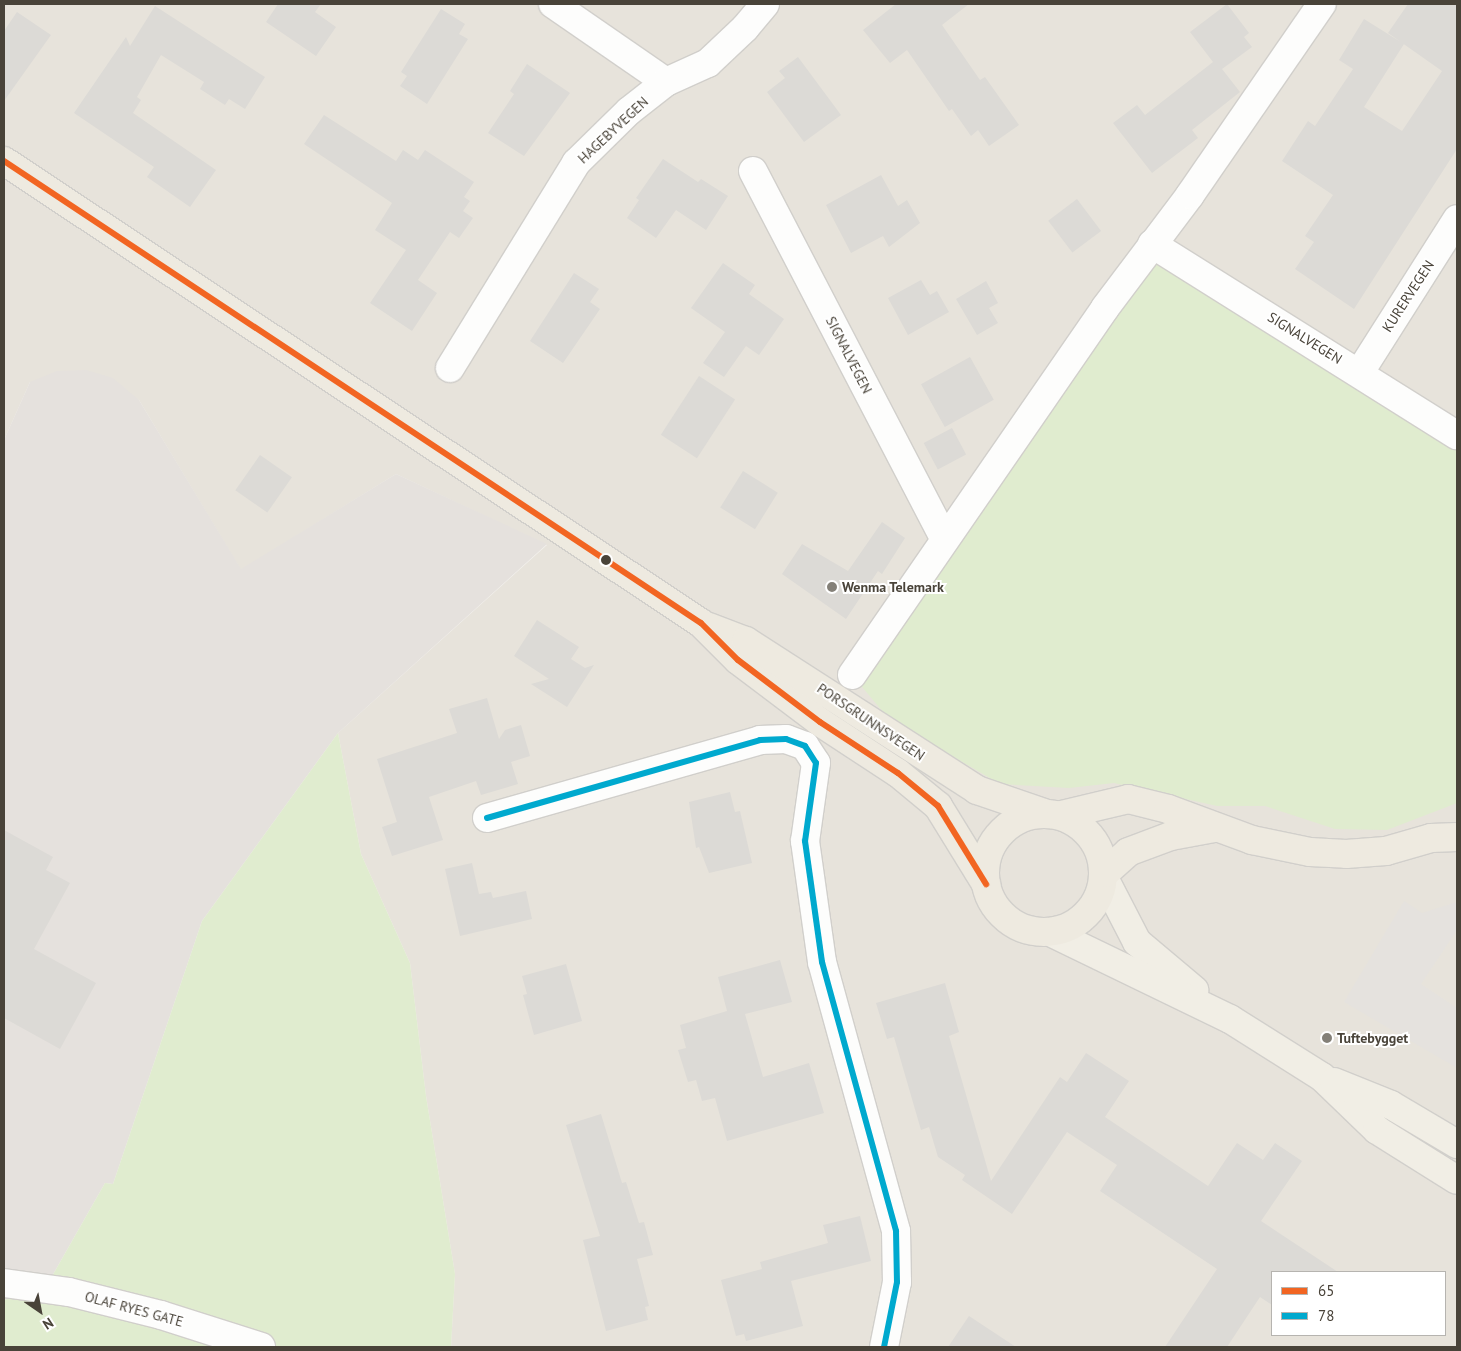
<!DOCTYPE html>
<html>
<head>
<meta charset="utf-8">
<style>
  body { margin:0 }
  #map { position:relative; width:1461px; height:1351px; overflow:hidden; background:#f3f1ed; font-family:"PT Sans",sans-serif }
  div>[style] { position:absolute }
  [style*='--x'] { left:calc(var(--x)*1px); top:calc(var(--y)*1px); width:calc(var(--w)*1px); rotate:calc(var(--a)*1deg) }
  .residential>* { inset:0; background:#e7e3db }
  .industrial>* { inset:0; background:#e5e1dd }
  .green>* { inset:0; background:#e0eccf }
  .parking>* { inset:0; background:#e5e2de }
  .building>* { inset:0; background:#dcdad6; transform-origin:0 0 }
  .roads { filter:drop-shadow(1px 0 #d1cfcb) drop-shadow(-1px 0 #d1cfcb) drop-shadow(0 1px #d1cfcb) drop-shadow(0 -1px #d1cfcb) }
  .minor>* { height:28px; margin:-14px; padding:0 14px; transform-origin:14px; border-radius:14px; background:#fdfdfc }
  .primary>* { height:28px; margin:-14px; padding:0 14px; transform-origin:14px; border-radius:14px; background:#f1eee5 }
  .trunk>* { height:28px; margin:-14px; padding:0 14px; transform-origin:14px; border-radius:14px; background:#eeeae0 }
  .trunk>.ring { margin:-14px; padding:0; box-sizing:content-box; background:none; border:28px solid #eeeae0; border-radius:50% }
  .bus-1>* { height:6px; margin:-3px; padding:0 3px; transform-origin:3px; border-radius:3px; background:#f26522 }
  .bus-2>* { height:6px; margin:-3px; padding:0 3px; transform-origin:3px; border-radius:3px; background:#00a9ce }
  .dots>* { width:14px; height:14px; translate:-50% -50%; box-sizing:border-box; border:2px solid #fff; border-radius:50% }
  span { translate:-50% -50%; white-space:nowrap; text-align:center; line-height:1.15; -webkit-text-stroke:4px #fff; paint-order:stroke }
  .street-label { font-size:14px; color:#494339 }
  .poi-label { font-size:14px; color:#494339; font-weight:700 }
  .left { translate:0 -50%; text-align:left }
  .frame { position:absolute; inset:0; border:5px solid #494339; pointer-events:none }
  .legend { position:absolute; left:1271px; top:1271px; width:175px; height:65px; box-sizing:border-box; background:#fff; border:1px solid #b6b4b0; margin:0; padding:6px 9px; list-style:none; font-size:15px; color:#494339 }
  .legend li { display:flex; align-items:center; gap:10px; height:25px }
  .legend b { width:25px; border:1px solid #b6b4b0 }
  .north { position:absolute; left:15px; top:1286px; width:50px; height:50px; -webkit-text-stroke:4px #fff; paint-order:stroke; rotate:147deg; font-size:14px; font-weight:700; line-height:20px; text-align:center; color:#494339 }
  .north::after { content:''; display:block; margin:auto; width:18px; height:22px; background:#494339; clip-path:polygon(50% 0,100% 100%,50% 72%,0 100%) }
</style>
</head>
<body>
<div id="map">
  <div class="residential">
    <i style="clip-path:polygon(evenodd,4px 4px,1457px 4px,1457px 1347px,451px 1347px,455px 1274px,426px 1096px,410px 963px,361px 854px,338px 733px,547px 545px,396px 474px,241px 570px,139px 400px,30px 382px,4px 440px,4px 4px,1272px 1272px,1445px 1272px,1445px 1335px,1272px 1335px,1272px 1272px)"></i>
  </div>
  <div class="industrial">
    <i style="clip-path:polygon(86px 370px,113px 378px,139px 400px,241px 569px,396px 474px,547px 544px,338px 733px,202px 921px,113px 1184px,105px 1183px,47px 1285px,4px 1300px,4px 440px,30px 382px,57px 371px)"></i>
  </div>
  <div class="green">
    <i style="clip-path:polygon(1152px 244px,1457px 444px,1457px 803px,1387px 830px,1335px 829px,1265px 806px,1217px 806px,1114px 783px,1069px 788px,1000px 784px,889px 719px,852px 675px)"></i>
    <i style="clip-path:polygon(338px 733px,361px 854px,410px 963px,426px 1096px,455px 1274px,451px 1347px,4px 1347px,4px 1300px,47px 1285px,105px 1183px,113px 1184px,202px 921px)"></i>
  </div>
  <div class="parking">
    <i style="clip-path:polygon(1404px 901px,1422px 913px,1457px 902px,1457px 930px,1421px 984px,1457px 1008px,1457px 1068px,1344px 1002px)"></i>
  </div>
  <div class="building">
    <i style="clip-path:polygon(278px 4px,321px 4px,315px 12px,336px 27px,316px 56px,266px 22px)"></i>
    <i style="clip-path:polygon(896px 4px,969px 4px,942px 25px,980px 80px,985px 77px,1019px 125px,989px 146px,978px 130px,971px 136px,952px 109px,949px 111px,907px 50px,890px 63px,863px 30px)"></i>
    <i style="clip-path:polygon(1227px 4px,1249px 33px,1244px 37px,1252px 47px,1222px 69px,1240px 92px,1192px 130px,1198px 138px,1152px 173px,1113px 123px,1137px 105px,1145px 115px,1213px 62px,1190px 32px)"></i>
    <i style="clip-path:polygon(1408px 4px,1457px 4px,1457px 149px,1354px 309px,1295px 269px,1314px 242px,1305px 236px,1333px 195px,1282px 161px,1308px 121px,1315px 126px,1353px 69px,1339px 60px,1364px 19px,1404px 44px,1364px 107px,1402px 131px,1442px 71px,1388px 33px)"></i>
    <i style="clip-path:polygon(155px 6px,265px 77px,245px 109px,229px 99px,225px 105px,200px 89px,204px 82px,161px 55px,137px 97px,141px 100px,133px 113px,216px 170px,190px 207px,147px 177px,154px 167px,74px 113px,126px 37px,130px 46px)"></i>
    <i style="clip-path:polygon(441px 9px,465px 24px,459px 34px,468px 39px,427px 104px,400px 86px,407px 76px,401px 72px)"></i>
    <i style="clip-path:polygon(17px 12px,51px 35px,4px 101px,4px 31px)"></i>
    <i style="clip-path:polygon(798px 57px,841px 115px,804px 142px,767px 92px,785px 78px,779px 71px)"></i>
    <i style="clip-path:polygon(527px 64px,570px 93px,524px 156px,488px 133px,514px 94px,510px 91px)"></i>
    <i style="clip-path:polygon(324px 115px,396px 161px,403px 150px,418px 160px,425px 150px,474px 182px,464px 197px,470px 201px,463px 211px,473px 218px,459px 238px,450px 232px,418px 280px,437px 293px,412px 331px,370px 303px,406px 250px,375px 230px,392px 203px,304px 144px)"></i>
    <i style="clip-path:polygon(663px 159px,698px 182px,701px 179px,728px 196px,706px 230px,676px 210px,656px 238px,627px 218px,639px 200px,636px 198px)"></i>
    <i style="clip-path:polygon(881px 175px,898px 206px,907px 200px,920px 223px,889px 247px,883px 236px,851px 253px,826px 205px)"></i>
    <i style="left:1077px;top:199px;width:40px;height:36px;rotate:53deg"></i>
    <i style="clip-path:polygon(723px 263px,755px 285px,749px 294px,784px 319px,759px 355px,746px 346px,724px 377px,703px 363px,725px 332px,691px 308px)"></i>
    <i style="clip-path:polygon(574px 273px,599px 289px,590px 302px,600px 309px,563px 363px,530px 341px)"></i>
    <i style="clip-path:polygon(921px 280px,930px 295px,937px 291px,949px 312px,908px 335px,888px 298px)"></i>
    <i style="clip-path:polygon(986px 281px,998px 303px,989px 308px,998px 323px,977px 335px,956px 299px)"></i>
    <i style="left:970px;top:357px;width:49px;height:56px;rotate:61deg"></i>
    <i style="left:699px;top:376px;width:43px;height:70px;rotate:33deg"></i>
    <i style="left:952px;top:428px;width:30px;height:32px;rotate:62deg"></i>
    <i style="left:260px;top:455px;width:39px;height:43px;rotate:35deg"></i>
    <i style="left:743px;top:471px;width:41px;height:43px;rotate:32deg"></i>
    <i style="clip-path:polygon(882px 522px,905px 538px,882px 574px,878px 571px,846px 619px,782px 574px,802px 544px,848px 571px)"></i>
    <i style="clip-path:polygon(537px 620px,579px 647px,571px 659px,585px 668px,594px 665px,567px 707px,531px 684px,549px 679px,514px 656px)"></i>
    <i style="clip-path:polygon(487px 698px,499px 739px,505px 730px,521px 725px,530px 756px,511px 762px,518px 784px,481px 795px,476px 781px,429px 797px,443px 840px,392px 856px,382px 827px,397px 822px,377px 759px,457px 733px,449px 709px)"></i>
    <i style="clip-path:polygon(730px 792px,735px 812px,740px 811px,752px 863px,709px 873px,699px 847px,696px 848px,689px 802px)"></i>
    <i style="clip-path:polygon(4px 830px,53px 857px,46px 870px,70px 883px,34px 949px,96px 983px,60px 1049px,4px 1018px)"></i>
    <i style="clip-path:polygon(472px 863px,479px 894px,491px 892px,493px 898px,526px 891px,532px 919px,460px 936px,445px 869px)"></i>
    <i style="clip-path:polygon(780px 960px,792px 1002px,745px 1014px,763px 1077px,809px 1063px,824px 1113px,727px 1141px,715px 1098px,702px 1101px,696px 1080px,688px 1082px,678px 1050px,686px 1048px,680px 1025px,727px 1011px,718px 977px)"></i>
    <i style="clip-path:polygon(566px 964px,582px 1021px,534px 1035px,523px 995px,527px 994px,522px 976px)"></i>
    <i style="clip-path:polygon(945px 983px,959px 1032px,949px 1036px,991px 1181px,1060px 1077px,1067px 1082px,1086px 1053px,1129px 1081px,1105px 1117px,1208px 1186px,1237px 1143px,1263px 1160px,1275px 1143px,1302px 1161px,1261px 1221px,1338px 1272px,1272px 1272px,1272px 1305px,1260px 1297px,1227px 1347px,1165px 1347px,1217px 1269px,1100px 1191px,1117px 1165px,1067px 1132px,1012px 1214px,962px 1180px,965px 1175px,938px 1157px,929px 1127px,921px 1130px,894px 1037px,887px 1039px,876px 1003px)"></i>
    <i style="clip-path:polygon(601px 1114px,622px 1183px,626px 1182px,639px 1223px,644px 1222px,653px 1255px,637px 1259px,649px 1306px,645px 1307px,648px 1320px,606px 1331px,583px 1240px,600px 1236px,566px 1125px)"></i>
    <i style="clip-path:polygon(860px 1216px,871px 1261px,791px 1281px,803px 1326px,746px 1341px,744px 1334px,736px 1336px,721px 1280px,762px 1269px,760px 1262px,828px 1243px,823px 1225px)"></i>
    <i style="clip-path:polygon(969px 1316px,1016px 1347px,948px 1347px)"></i>
  </div>
  <div class="roads">
    <div class="minor">
      <i style="--x:553;--y:4;--w:137;--a:34.6"></i>
      <i style="--x:753;--y:171;--w:414;--a:62.5"></i>
      <i style="--x:1152;--y:244;--w:360;--a:32.1"></i>
      <i style="--x:450;--y:368;--w:241;--a:-58.4"></i>
      <i style="--x:576;--y:163;--w:74;--a:-44.5"></i>
      <i style="--x:629;--y:111;--w:47;--a:-38.1"></i>
      <i style="--x:666;--y:82;--w:46;--a:-24.3"></i>
      <i style="--x:708;--y:63;--w:51;--a:-43.4"></i>
      <i style="--x:745;--y:28;--w:31;--a:-50"></i>
      <i style="--x:1360;--y:372;--w:181;--a:-57.6"></i>
      <i style="--x:852;--y:675;--w:446;--a:-55.4"></i>
      <i style="--x:1105;--y:308;--w:141;--a:-53"></i>
      <i style="--x:1190;--y:195;--w:232;--a:-55.4"></i>
      <i style="--x:487;--y:818;--w:284;--a:-15.9"></i>
      <i style="--x:760;--y:740;--w:26;--a:-2"></i>
      <i style="--x:786;--y:739;--w:20;--a:20"></i>
      <i style="--x:805;--y:746;--w:20;--a:57"></i>
      <i style="--x:816;--y:763;--w:79;--a:98"></i>
      <i style="--x:805;--y:841;--w:122;--a:82"></i>
      <i style="--x:822;--y:962;--w:279;--a:74.6"></i>
      <i style="--x:896;--y:1231;--w:51;--a:88.9"></i>
      <i style="--x:897;--y:1282;--w:66;--a:101.3"></i>
      <i style="--x:4;--y:1283;--w:66;--a:7.9"></i>
      <i style="--x:69;--y:1292;--w:95;--a:14"></i>
      <i style="--x:161;--y:1315;--w:105;--a:17.7"></i>
    </div>
    <div class="primary">
      <i style="--x:1104;--y:878;--w:72;--a:62.7"></i>
      <i style="--x:1137;--y:942;--w:75;--a:40.1"></i>
      <i style="--x:1050;--y:932;--w:200;--a:25.8"></i>
      <i style="--x:1230;--y:1019;--w:109;--a:32.2"></i>
      <i style="--x:1322;--y:1077;--w:76;--a:43.9"></i>
      <i style="--x:1377;--y:1130;--w:94;--a:32"></i>
      <i style="--x:1334;--y:1082;--w:61;--a:22"></i>
      <i style="--x:1391;--y:1105;--w:77;--a:30.6"></i>
    </div>
    <div class="trunk">
      <i style="--x:4;--y:161;--w:836;--a:33.54"></i>
      <i style="--x:701;--y:623;--w:52;--a:45"></i>
      <i style="--x:738;--y:660;--w:103;--a:37.1"></i>
      <i style="--x:820;--y:722;--w:93;--a:33.2"></i>
      <i style="--x:898;--y:773;--w:52;--a:39.5"></i>
      <i style="--x:938;--y:806;--w:92;--a:58.4"></i>
      <i style="--x:709;--y:627;--w:40;--a:21"></i>
      <i style="--x:746;--y:641;--w:275;--a:32.8"></i>
      <i style="--x:977;--y:790;--w:71;--a:18.9"></i>
      <i class="ring" style="left:985px;top:814px;width:90px;height:90px"></i>
      <i style="--x:1061;--y:815;--w:69;--a:-13.4"></i>
      <i style="--x:1128;--y:799;--w:41;--a:14"></i>
      <i style="--x:1168;--y:809;--w:90;--a:20.3"></i>
      <i style="--x:1252;--y:840;--w:59;--a:11.7"></i>
      <i style="--x:1310;--y:852;--w:36;--a:3"></i>
      <i style="--x:1346;--y:854;--w:40;--a:-4.3"></i>
      <i style="--x:1386;--y:851;--w:47;--a:-16.1"></i>
      <i style="--x:1431;--y:838;--w:26;--a:-2"></i>
      <i style="--x:1105;--y:873;--w:31;--a:-42"></i>
      <i style="--x:1128;--y:852;--w:46;--a:-20.4"></i>
      <i style="--x:1171;--y:836;--w:44;--a:-10.5"></i>
    </div>
  </div>
  <div class="bus-1">
    <i style="--x:4;--y:161;--w:836;--a:33.54"></i>
    <i style="--x:701;--y:623;--w:52;--a:45"></i>
    <i style="--x:738;--y:660;--w:103;--a:37.1"></i>
    <i style="--x:820;--y:722;--w:93;--a:33.2"></i>
    <i style="--x:898;--y:773;--w:52;--a:39.5"></i>
    <i style="--x:938;--y:806;--w:92;--a:58.4"></i>
  </div>
  <div class="bus-2">
    <i style="--x:487;--y:818;--w:284;--a:-15.9"></i>
    <i style="--x:760;--y:740;--w:26;--a:-2"></i>
    <i style="--x:786;--y:739;--w:20;--a:20"></i>
    <i style="--x:805;--y:746;--w:20;--a:57"></i>
    <i style="--x:816;--y:763;--w:79;--a:98"></i>
    <i style="--x:805;--y:841;--w:122;--a:82"></i>
    <i style="--x:822;--y:962;--w:279;--a:74.6"></i>
    <i style="--x:896;--y:1231;--w:51;--a:88.9"></i>
    <i style="--x:897;--y:1282;--w:66;--a:101.3"></i>
  </div>
  <div class="dots">
    <i style="left:606px;top:560px;background:#494339"></i>
    <i style="left:832px;top:587px;background:#848078"></i>
    <i style="left:1327px;top:1038px;background:#848078"></i>
  </div>
  <div class="street-label">
    <span style="left:613px;top:130px;rotate:-43deg">HAGEBYVEGEN</span>
    <span style="left:1408px;top:296px;rotate:-57deg">KURERVEGEN</span>
    <span style="left:1305px;top:338px;rotate:32deg">SIGNALVEGEN</span>
    <span style="left:849px;top:355px;rotate:63deg">SIGNALVEGEN</span>
    <span style="left:871px;top:722px;rotate:34deg">PORSGRUNNSVEGEN</span>
    <span style="left:134px;top:1309px;rotate:15deg">OLAF RYES GATE</span>
  </div>
  <div class="poi-label">
    <span class="left" style="left:842px;top:587px">Wenma Telemark</span>
    <span class="left" style="left:1337px;top:1038px">Tuftebygget</span>
  </div>
  <div class="frame"></div>
  <ul class="legend">
  <li><b style="height:6px;background:#f26522"></b>65</li>
  <li><b style="height:6px;background:#00a9ce"></b>78</li>
  </ul>
  <div class="north">N</div>
</div>
</body>
</html>
